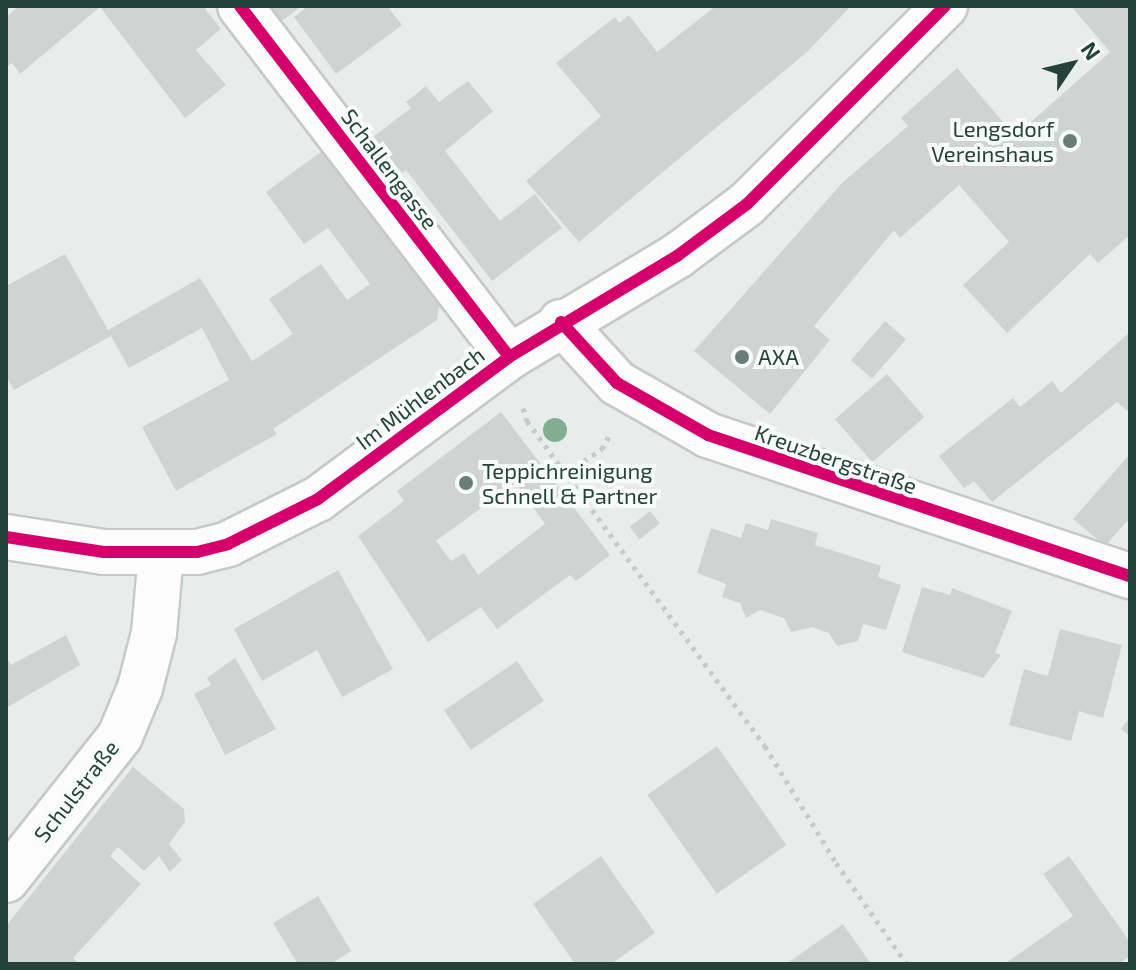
<!DOCTYPE html>
<html>
<head>
<meta charset="utf-8">
<style>
  body { margin:0 }
  #map { position:relative; width:1136px; height:970px; overflow:hidden; background:#e8edeb; font-family:"Exo 2",sans-serif }
  div>[style] { position:absolute }
  [style*='--x'] { left:calc(var(--x)*1px); top:calc(var(--y)*1px); width:calc(var(--w)*1px); rotate:calc(var(--a)*1deg) }
  .building>* { inset:0; background:#cfd4d2; transform-origin:0 0 }
  .path>* { height:5px; margin-top:-2.5px; transform-origin:0; background:repeating-linear-gradient(90deg,#c3ccca 0 4px,transparent 0 10px) }
  .roads { filter:drop-shadow(2px 0 #c5cac8) drop-shadow(-2px 0 #c5cac8) drop-shadow(0 2px #c5cac8) drop-shadow(0 -2px #c5cac8) }
  .minor>* { height:44px; margin:-22px; padding:0 22px; transform-origin:22px; border-radius:22px; background:#fcfcfc }
  .tertiary>* { height:44px; margin:-22px; padding:0 22px; transform-origin:22px; border-radius:22px; background:#fcfcfc }
  .cycleway>* { height:12px; margin:-6px; padding:0 6px; transform-origin:6px; border-radius:6px; background:#d6006c }
  .trees>* { width:24px; height:24px; margin:-12px; border-radius:50%; background:#81ae93 }
  .dots>* { width:22px; height:22px; translate:-50% -50%; box-sizing:border-box; border:4px solid #f7fbf9; border-radius:50% }
  span { translate:-50% -50%; white-space:nowrap; text-align:center; line-height:1.15; -webkit-text-stroke:8px #f7fbf9; paint-order:stroke }
  .poi-label { font-size:22px; color:#24423a }
  .right { translate:-100% -50%; text-align:right }
  .left { translate:0 -50%; text-align:left }
  .street-label { font-size:22px; color:#24423a }
  .frame { position:absolute; inset:0; border:8px solid #24423a; pointer-events:none }
  .north { position:absolute; left:1032px; top:24px; width:80px; height:80px; -webkit-text-stroke:6px #f7fbf9; paint-order:stroke; rotate:55deg; font-size:22px; font-weight:700; line-height:32px; text-align:center; color:#24423a }
  .north::after { content:''; display:block; margin:auto; width:28px; height:36px; background:#24423a; clip-path:polygon(50% 0,100% 100%,50% 72%,0 100%) }
</style>
</head>
<body>
<div id="map">
  <div class="building">
    <i style="clip-path:polygon(19px 6px,203px 6px,221px 29px,196px 50px,226px 85px,185px 118px,100px 7px,20px 74px,12px 63px,6px 67px,6px 17px)"></i>
    <i style="clip-path:polygon(269px 6px,302px 6px,280px 22px)"></i>
    <i style="clip-path:polygon(308px 6px,387px 6px,402px 25px,336px 74px,294px 17px)"></i>
    <i style="clip-path:polygon(716px 6px,851px 6px,807px 52px,579px 242px,526px 181px,601px 116px,556px 63px,615px 17px,619px 23px,629px 15px,657px 52px)"></i>
    <i style="clip-path:polygon(1071px 6px,1130px 6px,1130px 235px,1098px 263px,1090px 254px,1007px 333px,963px 285px,1009px 242px,959px 185px,900px 238px,894px 230px,814px 326px,830px 340px,770px 414px,694px 351px,842px 183px,908px 126px,901px 118px,957px 68px,1015px 136px,1110px 52px)"></i>
    <i style="clip-path:polygon(468px 81px,493px 111px,445px 151px,500px 221px,535px 194px,562px 228px,492px 281px,406px 170px,402px 173px,373px 137px,411px 108px,406px 102px,426px 86px,439px 102px)"></i>
    <i style="clip-path:polygon(322px 151px,439px 306px,437px 320px,273px 429px,277px 434px,176px 491px,142px 427px,229px 380px,202px 328px,129px 368px,111px 336px,14px 390px,6px 376px,6px 286px,65px 254px,108px 330px,200px 278px,252px 361px,293px 334px,269px 299px,321px 264px,347px 300px,370px 284px,328px 228px,304px 244px,266px 192px)"></i>
    <i style="left:885px;top:321px;width:28px;height:52px;rotate:41deg"></i>
    <i style="clip-path:polygon(1130px 332px,1130px 413px,1117px 402px,992px 502px,974px 481px,964px 488px,939px 456px,1013px 398px,1020px 407px,1052px 381px,1061px 393px)"></i>
    <i style="left:887px;top:374px;width:57px;height:69px;rotate:49deg"></i>
    <i style="clip-path:polygon(evenodd,501px 412px,610px 555px,576px 581px,570px 575px,497px 629px,481px 607px,428px 642px,358px 536px,404px 501px,397px 491px,501px 412px,515px 483px,545px 524px,478px 575px,464px 553px,451px 561px,436px 541px,515px 483px)"></i>
    <i style="clip-path:polygon(1130px 454px,1130px 518px,1105px 546px,1073px 519px)"></i>
    <i style="left:650px;top:511px;width:16px;height:26px;rotate:52deg"></i>
    <i style="clip-path:polygon(771px 519px,818px 533px,815px 545px,881px 566px,878px 577px,901px 585px,886px 630px,863px 624px,858px 641px,837px 646px,829px 633px,812px 627px,791px 632px,784px 618px,760px 610px,746px 618px,740px 603px,722px 597px,726px 584px,697px 573px,711px 528px,741px 538px,746px 523px,768px 530px)"></i>
    <i style="clip-path:polygon(338px 570px,393px 669px,342px 697px,317px 650px,262px 681px,234px 629px)"></i>
    <i style="clip-path:polygon(922px 587px,950px 595px,952px 588px,1012px 611px,995px 653px,1001px 655px,983px 678px,902px 652px)"></i>
    <i style="clip-path:polygon(1060px 629px,1122px 645px,1103px 718px,1079px 711px,1071px 741px,1009px 725px,1024px 669px,1048px 676px)"></i>
    <i style="clip-path:polygon(66px 635px,80px 665px,6px 708px,6px 657px,11px 665px)"></i>
    <i style="clip-path:polygon(235px 658px,276px 729px,225px 755px,194px 694px,211px 685px,207px 678px)"></i>
    <i style="left:517px;top:661px;width:48px;height:88px;rotate:56deg"></i>
    <i style="clip-path:polygon(1130px 717px,1130px 736px,1121px 729px)"></i>
    <i style="left:717px;top:746px;width:121px;height:85px;rotate:55deg"></i>
    <i style="clip-path:polygon(133px 767px,184px 809px,185px 822px,169px 844px,182px 860px,170px 872px,159px 856px,144px 871px,118px 847px,110px 856px,141px 884px,73px 958px,79px 964px,6px 964px,6px 926px)"></i>
    <i style="clip-path:polygon(601px 856px,655px 933px,611px 964px,575px 964px,533px 904px)"></i>
    <i style="clip-path:polygon(1069px 856px,1130px 942px,1130px 956px,1119px 964px,1004px 964px,1073px 916px,1043px 874px)"></i>
    <i style="clip-path:polygon(318px 896px,351px 951px,331px 964px,298px 964px,273px 923px)"></i>
    <i style="clip-path:polygon(843px 924px,871px 964px,786px 964px)"></i>
  </div>
  <div class="path">
    <i style="--x:523;--y:408;--w:14;--a:73"></i>
    <i style="--x:527;--y:421;--w:403;--a:53.8"></i>
    <i style="--x:765;--y:746;--w:137;--a:58.7"></i>
    <i style="--x:836;--y:863;--w:123;--a:54.9"></i>
    <i style="--x:567;--y:472;--w:42;--a:-33.3"></i>
    <i style="--x:602;--y:449;--w:17;--a:-62"></i>
  </div>
  <div class="roads">
    <div class="minor">
      <i style="--x:240;--y:6;--w:442;--a:52.5"></i>
      <i style="--x:561;--y:322;--w:83;--a:47.4"></i>
      <i style="--x:617;--y:383;--w:105;--a:29.7"></i>
      <i style="--x:708;--y:435;--w:445;--a:18.5"></i>
      <i style="--x:6;--y:880;--w:184;--a:-51.6"></i>
      <i style="--x:120;--y:736;--w:52;--a:-67.4"></i>
      <i style="--x:140;--y:688;--w:57;--a:-75.7"></i>
      <i style="--x:154;--y:633;--w:79;--a:-84.9"></i>
    </div>
    <div class="tertiary">
      <i style="--x:6;--y:537;--w:99;--a:8.7"></i>
      <i style="--x:104;--y:552;--w:93;--a:0"></i>
      <i style="--x:197;--y:552;--w:32;--a:-14"></i>
      <i style="--x:228;--y:544;--w:101;--a:-26.6"></i>
      <i style="--x:318;--y:499;--w:238;--a:-36.6"></i>
      <i style="--x:509;--y:357;--w:196;--a:-31"></i>
      <i style="--x:677;--y:256;--w:87;--a:-36.6"></i>
      <i style="--x:747;--y:204;--w:280;--a:-45"></i>
    </div>
  </div>
  <div class="cycleway">
    <i style="--x:240;--y:6;--w:442;--a:52.5"></i>
    <i style="--x:561;--y:322;--w:83;--a:47.4"></i>
    <i style="--x:617;--y:383;--w:105;--a:29.7"></i>
    <i style="--x:708;--y:435;--w:445;--a:18.5"></i>
    <i style="--x:6;--y:537;--w:99;--a:8.7"></i>
    <i style="--x:104;--y:552;--w:93;--a:0"></i>
    <i style="--x:197;--y:552;--w:32;--a:-14"></i>
    <i style="--x:228;--y:544;--w:101;--a:-26.6"></i>
    <i style="--x:318;--y:499;--w:238;--a:-36.6"></i>
    <i style="--x:509;--y:357;--w:196;--a:-31"></i>
    <i style="--x:677;--y:256;--w:87;--a:-36.6"></i>
    <i style="--x:747;--y:204;--w:280;--a:-45"></i>
  </div>
  <div class="trees">
    <i style="left:555px;top:430px"></i>
  </div>
  <div class="dots">
    <i style="left:1070px;top:141px;background:#697e78"></i>
    <i style="left:742px;top:357px;background:#697e78"></i>
    <i style="left:466px;top:483px;background:#697e78"></i>
  </div>
  <div class="poi-label">
    <span class="right" style="left:1054px;top:141px">Lengsdorf<br>Vereinshaus</span>
    <span class="left" style="left:758px;top:357px">AXA</span>
    <span class="left" style="left:482px;top:483px">Teppichreinigung<br>Schnell &amp; Partner</span>
  </div>
  <div class="street-label">
    <span style="left:390px;top:169px;rotate:53deg">Schallengasse</span>
    <span style="left:420px;top:398px;rotate:-37deg">Im Mühlenbach</span>
    <span style="left:836px;top:459px;rotate:19deg">Kreuzbergstraße</span>
    <span style="left:76px;top:791px;rotate:-52deg">Schulstraße</span>
  </div>
  <div class="frame"></div>
  <div class="north">N</div>
</div>
</body>
</html>
